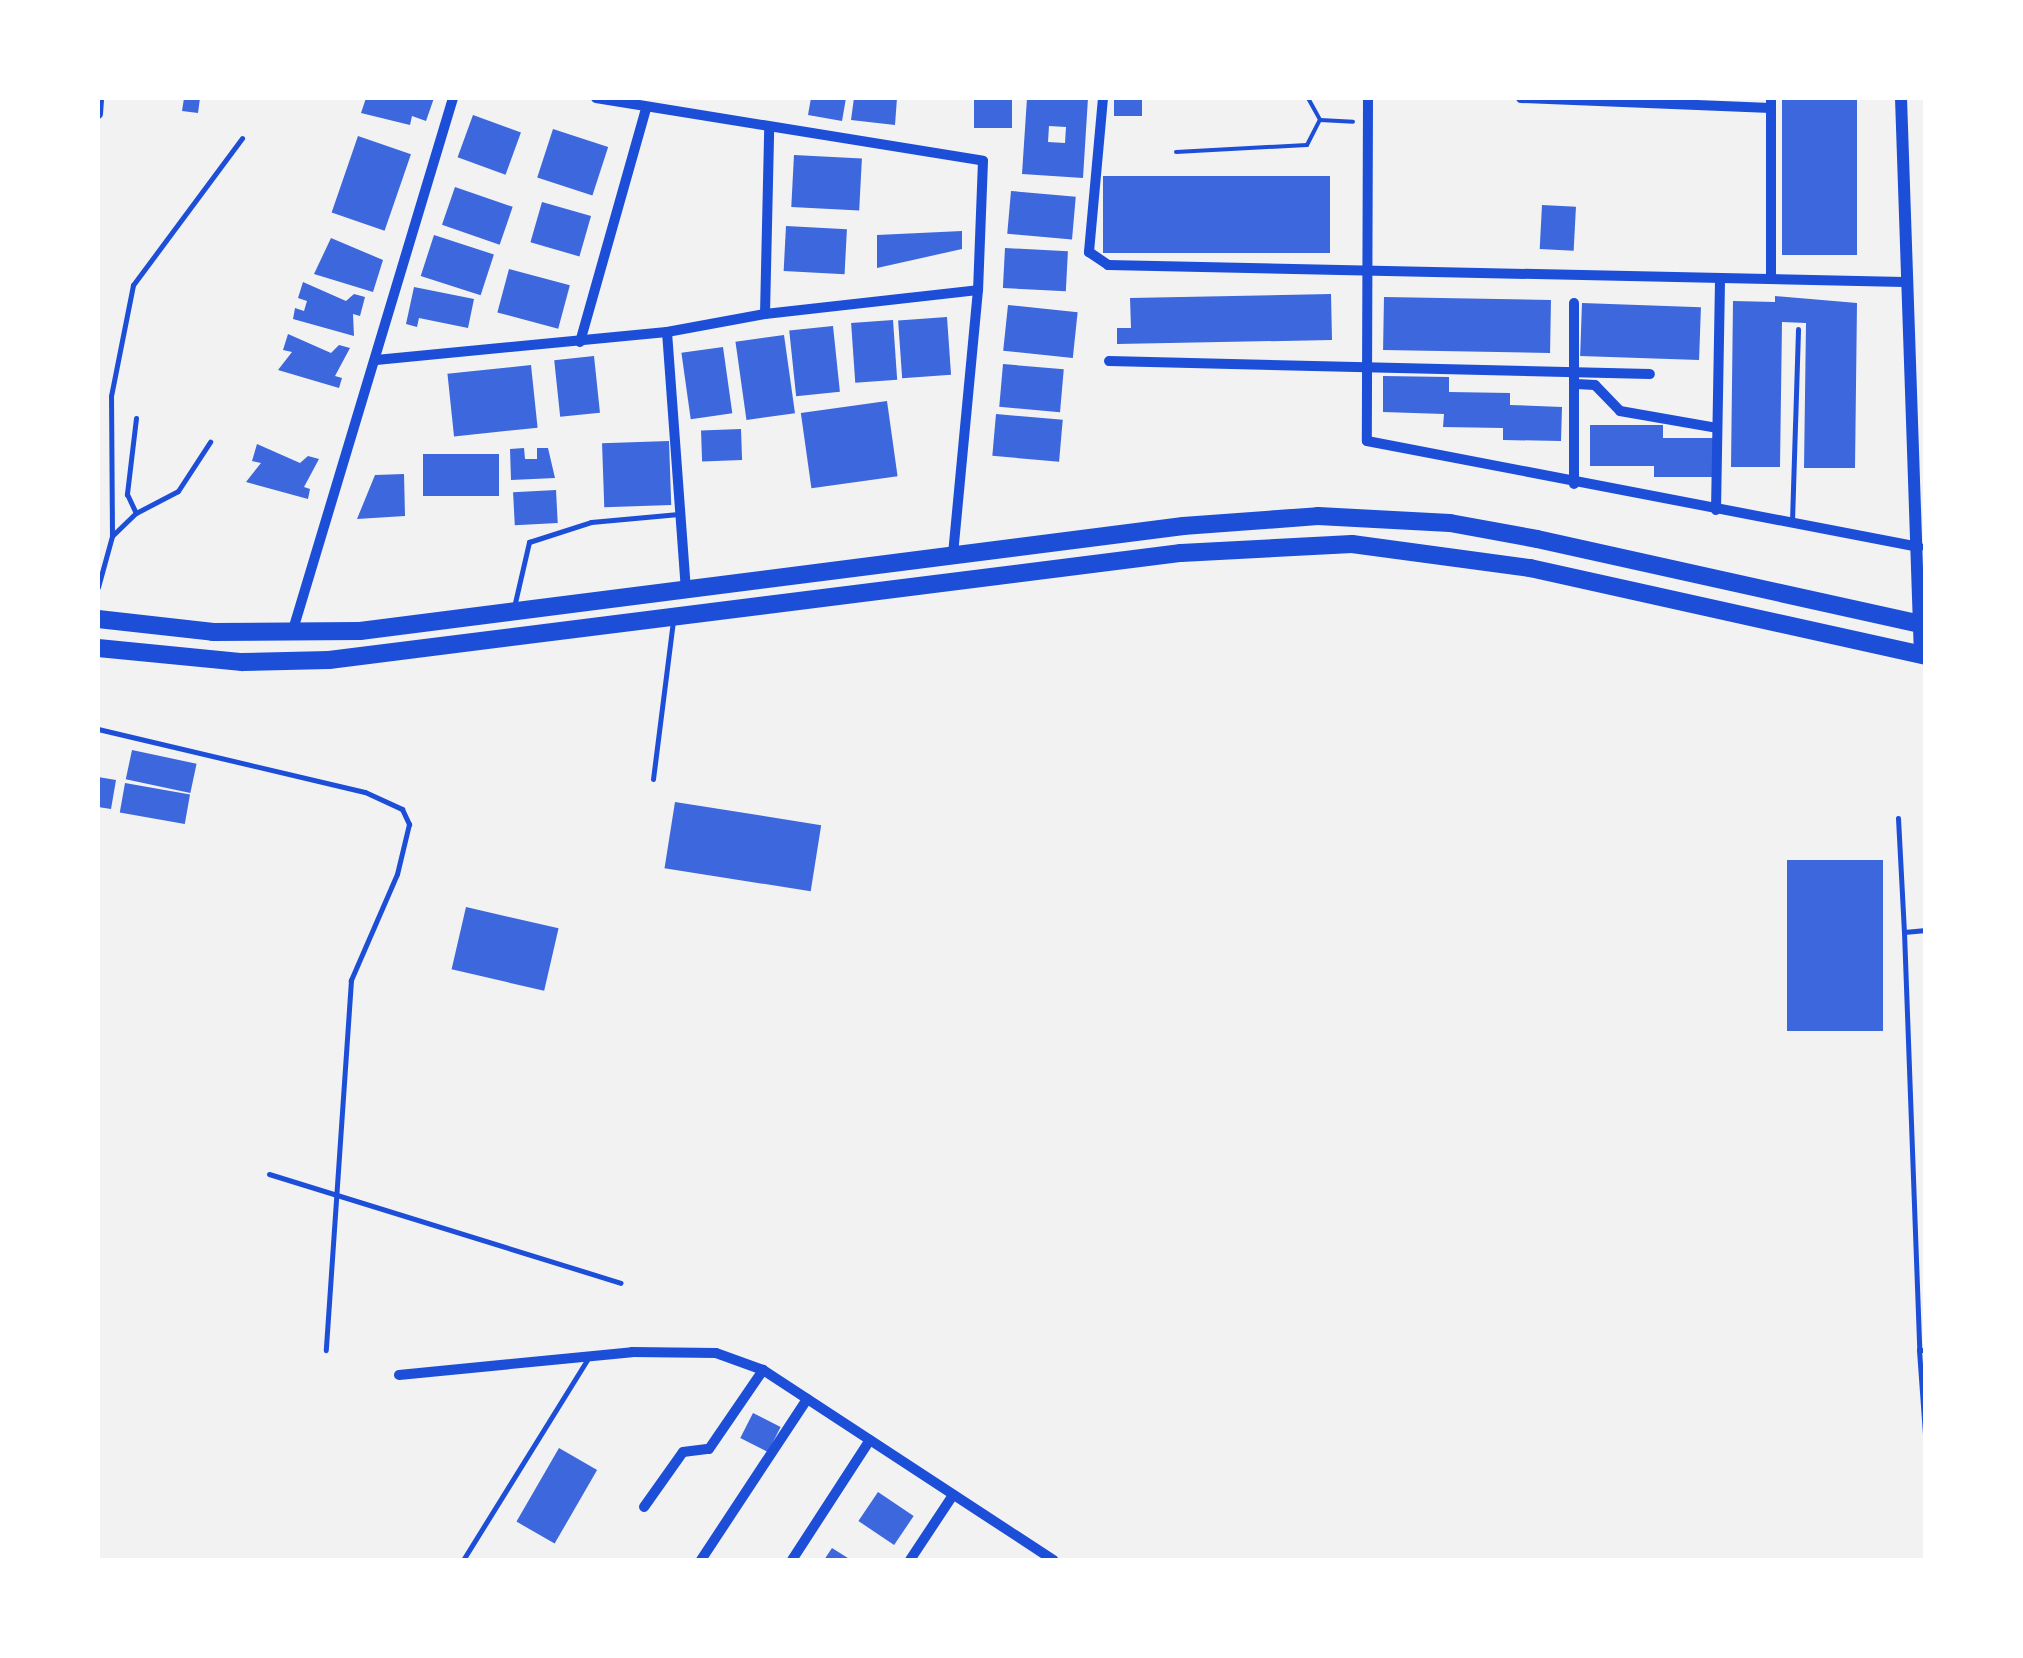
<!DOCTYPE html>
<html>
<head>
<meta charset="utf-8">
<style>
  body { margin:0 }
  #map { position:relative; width:2023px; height:1658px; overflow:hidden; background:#f2f2f2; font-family:Merriweather,serif }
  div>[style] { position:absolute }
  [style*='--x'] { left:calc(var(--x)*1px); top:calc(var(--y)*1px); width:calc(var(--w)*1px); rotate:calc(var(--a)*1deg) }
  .building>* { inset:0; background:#3d67dc; transform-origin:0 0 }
  .path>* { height:4px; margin:-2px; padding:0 2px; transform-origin:2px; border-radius:2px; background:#1d4ed8 }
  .service>* { height:5px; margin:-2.5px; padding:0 2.5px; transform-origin:2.5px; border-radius:2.5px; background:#1d4ed8 }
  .minor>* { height:10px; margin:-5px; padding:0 5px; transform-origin:5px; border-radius:5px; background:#1d4ed8 }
  .tertiary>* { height:12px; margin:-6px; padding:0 6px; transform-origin:6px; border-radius:6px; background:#1d4ed8 }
  .trunk>* { height:18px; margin:-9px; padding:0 9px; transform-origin:9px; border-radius:9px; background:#1d4ed8 }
  span { translate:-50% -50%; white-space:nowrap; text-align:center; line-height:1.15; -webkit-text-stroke:8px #fff; paint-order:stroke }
  .frame { position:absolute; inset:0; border:100px solid #fff; pointer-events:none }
</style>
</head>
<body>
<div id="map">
  <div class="building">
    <i style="clip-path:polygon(184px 98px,200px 98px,198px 113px,182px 111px)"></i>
    <i style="clip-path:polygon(366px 98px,434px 98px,426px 121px,412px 116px,410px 125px,361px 113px)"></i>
    <i style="clip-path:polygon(811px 98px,846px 98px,842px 121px,808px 115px)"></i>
    <i style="clip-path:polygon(854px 98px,897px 98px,895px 125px,851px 120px)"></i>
    <i style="left:974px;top:98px;width:38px;height:30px"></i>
    <i style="clip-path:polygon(evenodd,1027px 98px,1088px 98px,1083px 178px,1022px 174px,1027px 98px,1049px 126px,1066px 127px,1065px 143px,1048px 142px,1049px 126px)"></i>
    <i style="left:1114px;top:98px;width:28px;height:18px"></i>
    <i style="left:1782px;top:98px;width:75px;height:157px"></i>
    <i style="left:473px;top:115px;width:51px;height:45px;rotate:20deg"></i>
    <i style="left:553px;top:129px;width:58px;height:51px;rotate:18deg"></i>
    <i style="left:358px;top:136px;width:56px;height:81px;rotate:19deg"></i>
    <i style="left:794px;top:155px;width:68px;height:52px;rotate:3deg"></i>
    <i style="left:1103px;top:176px;width:227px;height:77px"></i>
    <i style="left:455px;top:187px;width:61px;height:40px;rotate:19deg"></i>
    <i style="left:1011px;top:191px;width:65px;height:43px;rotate:5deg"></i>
    <i style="left:542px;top:202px;width:51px;height:42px;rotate:16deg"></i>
    <i style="left:1542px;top:205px;width:34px;height:44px;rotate:3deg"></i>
    <i style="left:786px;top:226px;width:61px;height:45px;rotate:3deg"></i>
    <i style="clip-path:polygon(962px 231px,962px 249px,877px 268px,877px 235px)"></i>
    <i style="left:434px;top:235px;width:63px;height:43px;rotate:18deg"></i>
    <i style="clip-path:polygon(331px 238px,383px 260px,373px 292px,314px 274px)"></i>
    <i style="left:1005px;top:248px;width:63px;height:40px;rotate:3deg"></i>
    <i style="left:509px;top:269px;width:63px;height:45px;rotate:15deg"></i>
    <i style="clip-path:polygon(303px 282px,346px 301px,354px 294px,365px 297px,360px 316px,353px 314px,354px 336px,293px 319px,295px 308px,304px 311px,307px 301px,298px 298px)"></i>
    <i style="clip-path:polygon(414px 287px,474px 299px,468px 328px,419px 318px,417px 327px,406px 324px)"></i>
    <i style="clip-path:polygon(1331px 294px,1332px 340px,1117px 344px,1117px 328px,1131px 328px,1130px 298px)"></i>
    <i style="clip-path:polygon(1775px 296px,1857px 303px,1855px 468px,1804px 468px,1806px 323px,1782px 322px,1780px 467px,1731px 467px,1733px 301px,1775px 302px)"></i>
    <i style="left:1384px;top:297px;width:167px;height:53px;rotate:1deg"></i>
    <i style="left:1582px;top:303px;width:119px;height:53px;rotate:2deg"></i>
    <i style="left:1008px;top:305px;width:70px;height:46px;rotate:6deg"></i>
    <i style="left:947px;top:317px;width:58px;height:49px;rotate:86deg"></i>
    <i style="left:893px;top:320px;width:60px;height:42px;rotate:86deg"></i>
    <i style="left:833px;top:326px;width:66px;height:44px;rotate:84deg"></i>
    <i style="clip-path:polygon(288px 334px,331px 353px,339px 345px,350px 348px,335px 376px,342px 378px,339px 388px,278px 370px,292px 352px,283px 350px)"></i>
    <i style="left:784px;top:335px;width:79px;height:49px;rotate:82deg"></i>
    <i style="left:723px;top:347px;width:67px;height:42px;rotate:82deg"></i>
    <i style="left:594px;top:356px;width:57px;height:40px;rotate:84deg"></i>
    <i style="left:1003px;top:364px;width:61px;height:43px;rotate:5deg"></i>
    <i style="left:531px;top:365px;width:63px;height:84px;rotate:84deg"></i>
    <i style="clip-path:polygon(1383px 376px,1449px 377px,1449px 392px,1510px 393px,1510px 405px,1562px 407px,1561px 441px,1503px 440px,1503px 428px,1443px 427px,1444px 414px,1383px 412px)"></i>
    <i style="left:887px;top:401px;width:76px;height:87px;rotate:82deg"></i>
    <i style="left:996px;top:414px;width:67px;height:42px;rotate:5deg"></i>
    <i style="clip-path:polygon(1590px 425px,1663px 425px,1663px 438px,1716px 438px,1716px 477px,1654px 477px,1654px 466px,1590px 466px)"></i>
    <i style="left:741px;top:429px;width:31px;height:40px;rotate:88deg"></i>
    <i style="left:669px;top:441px;width:64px;height:67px;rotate:88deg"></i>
    <i style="clip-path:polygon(257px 444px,300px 463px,308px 456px,319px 459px,304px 487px,310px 489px,308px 499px,246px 482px,261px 463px,252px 461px)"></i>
    <i style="clip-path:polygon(524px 448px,525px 459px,537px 459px,537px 448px,548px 448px,555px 478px,511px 480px,510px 449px)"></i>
    <i style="left:499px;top:454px;width:42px;height:76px;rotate:90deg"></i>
    <i style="clip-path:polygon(404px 474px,405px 516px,357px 519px,375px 475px)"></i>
    <i style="left:556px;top:490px;width:33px;height:43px;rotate:87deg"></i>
    <i style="left:132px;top:750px;width:66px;height:30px;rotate:12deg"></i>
    <i style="clip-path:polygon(98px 777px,116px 780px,111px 809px,98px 807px)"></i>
    <i style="left:125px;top:783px;width:66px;height:30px;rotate:10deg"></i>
    <i style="left:675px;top:802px;width:148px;height:67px;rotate:9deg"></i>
    <i style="left:1787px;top:860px;width:96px;height:171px"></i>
    <i style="left:466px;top:907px;width:95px;height:64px;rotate:13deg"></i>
    <i style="left:753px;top:1413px;width:31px;height:28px;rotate:27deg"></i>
    <i style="left:559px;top:1448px;width:44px;height:85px;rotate:30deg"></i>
    <i style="left:878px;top:1492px;width:43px;height:35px;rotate:34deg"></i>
    <i style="clip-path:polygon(832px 1548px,851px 1560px,824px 1560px)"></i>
  </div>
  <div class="path">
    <i style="--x:1308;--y:98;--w:25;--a:61"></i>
    <i style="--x:1320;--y:120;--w:33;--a:3"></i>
    <i style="--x:1176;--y:152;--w:131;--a:-3.1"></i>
    <i style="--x:1307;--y:145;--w:28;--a:-63"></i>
  </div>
  <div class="service">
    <i style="--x:136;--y:418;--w:77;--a:96.8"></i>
    <i style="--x:127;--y:494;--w:21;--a:65"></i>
    <i style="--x:1792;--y:521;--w:192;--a:-88.2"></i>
    <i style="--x:112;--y:536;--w:140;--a:-90.4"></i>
    <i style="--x:111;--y:396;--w:113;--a:-78.8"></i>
    <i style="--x:133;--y:285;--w:183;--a:-53.4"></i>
    <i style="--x:98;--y:587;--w:53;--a:-74.6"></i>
    <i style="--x:112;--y:536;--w:33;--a:-44"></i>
    <i style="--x:136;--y:513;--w:47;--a:-27.6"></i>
    <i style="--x:178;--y:491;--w:59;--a:-56.9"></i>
    <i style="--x:514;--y:607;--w:67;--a:-77"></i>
    <i style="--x:529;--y:542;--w:65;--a:-17.9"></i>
    <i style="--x:591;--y:522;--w:88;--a:-5.2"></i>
    <i style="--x:98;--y:729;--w:274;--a:13.3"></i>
    <i style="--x:365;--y:792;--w:41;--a:24.7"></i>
    <i style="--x:402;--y:809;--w:17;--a:65"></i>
    <i style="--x:409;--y:824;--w:51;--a:103.5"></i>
    <i style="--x:397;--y:874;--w:116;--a:113.5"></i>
    <i style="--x:351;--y:980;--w:371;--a:93.9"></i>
    <i style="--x:653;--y:779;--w:159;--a:-82.8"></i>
    <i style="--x:1898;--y:818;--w:114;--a:87"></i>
    <i style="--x:1904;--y:932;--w:22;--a:-5"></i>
    <i style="--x:1904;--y:932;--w:418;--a:87.9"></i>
    <i style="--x:269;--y:1174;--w:368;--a:17.2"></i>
    <i style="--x:1926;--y:1350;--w:7;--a:180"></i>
    <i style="--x:1919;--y:1350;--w:98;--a:85.9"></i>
    <i style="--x:463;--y:1560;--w:235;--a:-58.2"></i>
  </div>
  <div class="minor">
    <i style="--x:596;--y:98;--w:392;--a:9.2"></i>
    <i style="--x:983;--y:161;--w:129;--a:92.2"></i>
    <i style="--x:978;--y:290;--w:267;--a:95.4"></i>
    <i style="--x:1103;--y:98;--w:155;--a:95.2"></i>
    <i style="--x:1089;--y:252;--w:23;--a:34"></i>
    <i style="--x:1108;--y:265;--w:796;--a:1.22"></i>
    <i style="--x:1368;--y:98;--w:343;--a:90.2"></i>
    <i style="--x:1367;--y:441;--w:562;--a:10.87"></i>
    <i style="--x:1521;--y:98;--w:250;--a:2.3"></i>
    <i style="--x:1771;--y:98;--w:181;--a:90"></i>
    <i style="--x:98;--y:114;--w:16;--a:-86"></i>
    <i style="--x:765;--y:314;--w:183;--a:-88.7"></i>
    <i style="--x:667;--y:332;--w:259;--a:85.8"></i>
    <i style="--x:580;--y:342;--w:243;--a:-74.2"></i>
    <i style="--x:376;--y:360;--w:292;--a:-5.5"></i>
    <i style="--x:667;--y:332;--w:100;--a:-10.4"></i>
    <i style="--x:765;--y:314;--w:214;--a:-6.4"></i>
    <i style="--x:1109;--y:361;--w:541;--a:1.38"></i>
    <i style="--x:1576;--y:384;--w:19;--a:3"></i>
    <i style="--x:1595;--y:385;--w:36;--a:46"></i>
    <i style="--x:1620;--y:411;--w:98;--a:9.9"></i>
    <i style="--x:1574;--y:484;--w:181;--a:-90"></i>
    <i style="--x:1716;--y:510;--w:231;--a:-89"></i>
    <i style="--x:292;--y:633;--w:559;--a:-73.25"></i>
    <i style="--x:399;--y:1375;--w:234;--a:-5.6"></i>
    <i style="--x:632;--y:1352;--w:84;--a:0.7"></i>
    <i style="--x:716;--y:1353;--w:50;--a:19.9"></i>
    <i style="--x:763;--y:1370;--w:347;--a:33.2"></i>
    <i style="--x:644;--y:1507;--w:67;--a:-54.7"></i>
    <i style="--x:683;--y:1452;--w:26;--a:-7"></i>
    <i style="--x:709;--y:1449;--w:96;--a:-55.6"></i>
    <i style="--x:701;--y:1560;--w:193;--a:-56.6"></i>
    <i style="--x:792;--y:1560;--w:143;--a:-57"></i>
    <i style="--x:910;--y:1560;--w:78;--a:-56.5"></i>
  </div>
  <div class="tertiary">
    <i style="--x:1901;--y:98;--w:557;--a:88.05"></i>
  </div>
  <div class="trunk">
    <i style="--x:98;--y:619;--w:116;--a:6.4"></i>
    <i style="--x:213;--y:632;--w:147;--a:-0.4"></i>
    <i style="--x:360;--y:631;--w:830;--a:-7.27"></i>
    <i style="--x:1183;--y:526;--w:135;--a:-4.2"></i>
    <i style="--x:1318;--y:516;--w:132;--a:3"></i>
    <i style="--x:1450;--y:523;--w:88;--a:10.4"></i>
    <i style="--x:1537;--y:539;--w:398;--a:12.5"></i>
    <i style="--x:98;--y:648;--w:145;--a:5.6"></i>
    <i style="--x:242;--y:662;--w:87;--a:-1.3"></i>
    <i style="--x:329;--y:660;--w:859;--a:-7.16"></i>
    <i style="--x:1181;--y:553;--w:171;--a:-3"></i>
    <i style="--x:1352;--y:544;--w:180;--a:7.7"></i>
    <i style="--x:1530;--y:568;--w:406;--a:12.5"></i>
  </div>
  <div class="frame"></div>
</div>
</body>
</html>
